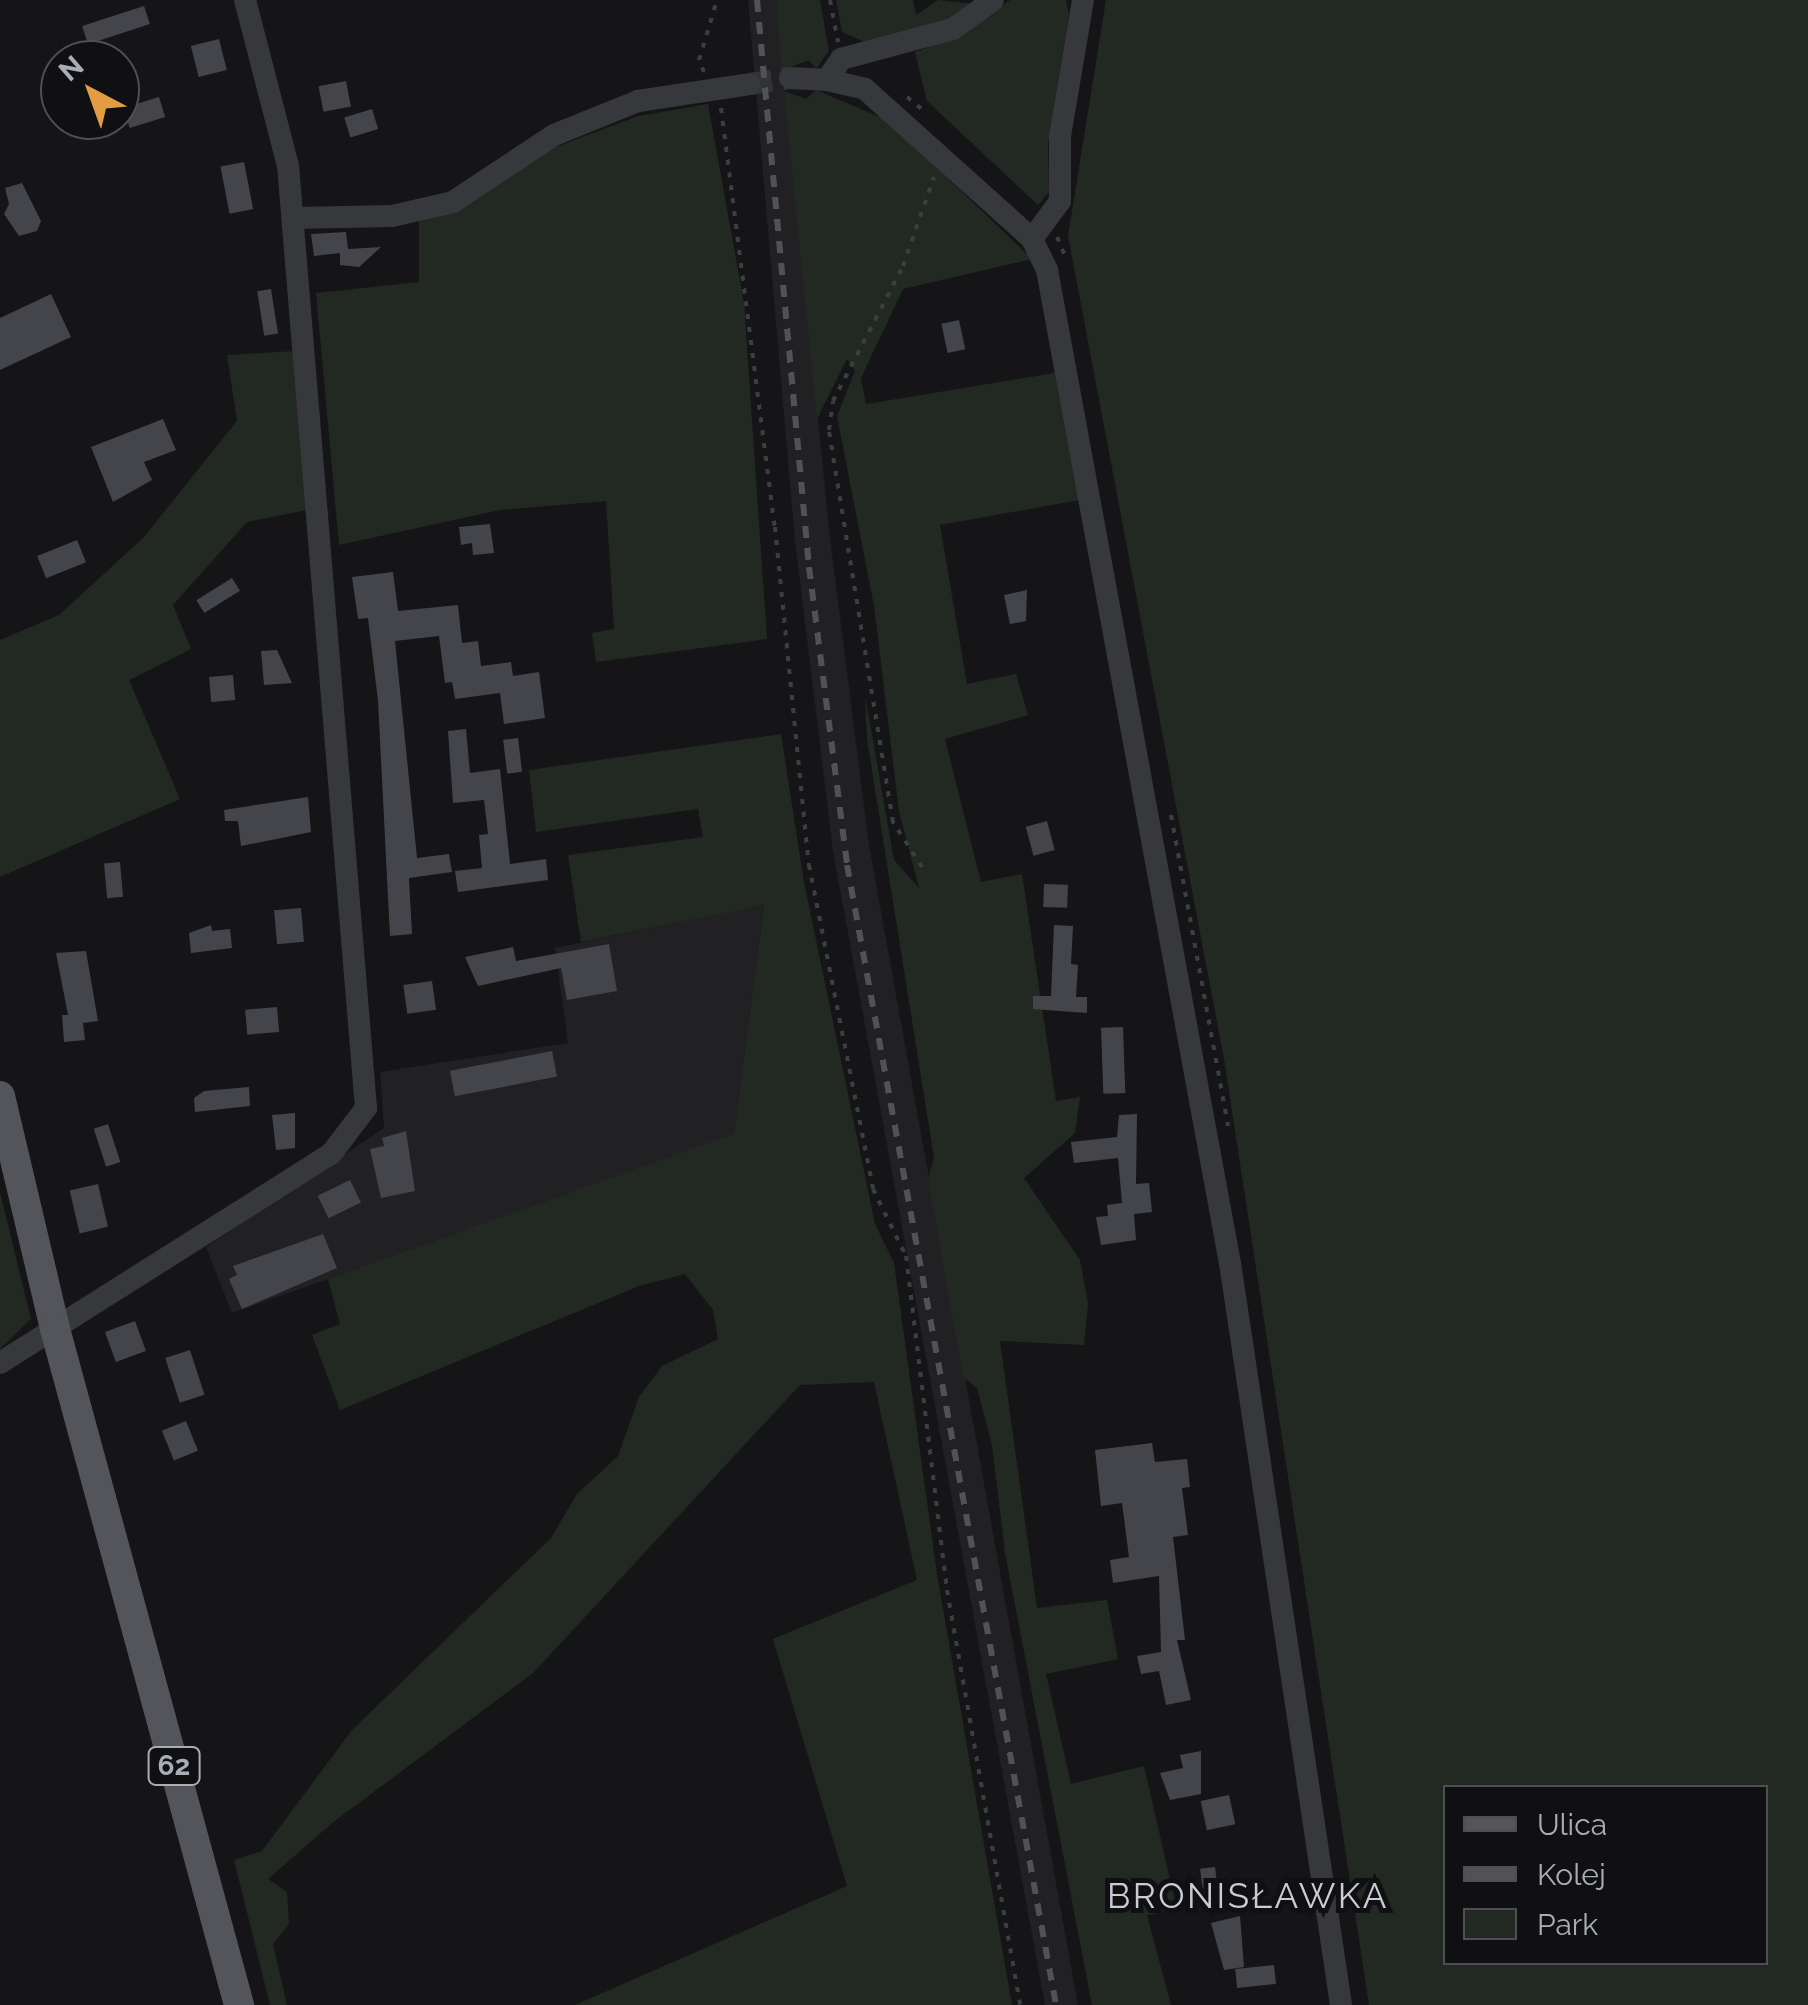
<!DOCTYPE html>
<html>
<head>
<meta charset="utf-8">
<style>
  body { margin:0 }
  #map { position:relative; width:1808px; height:2005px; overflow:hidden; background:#151517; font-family:Raleway,sans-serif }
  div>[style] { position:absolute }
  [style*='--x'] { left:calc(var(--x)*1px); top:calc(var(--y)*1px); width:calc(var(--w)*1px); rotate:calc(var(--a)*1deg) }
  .built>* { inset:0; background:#212124 }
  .green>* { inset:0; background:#222922 }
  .building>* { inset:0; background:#44454a; transform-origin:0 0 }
  .minor-tunnel>* { height:22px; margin-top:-11px; transform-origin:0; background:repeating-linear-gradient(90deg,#323337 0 22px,transparent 0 33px) }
  .path>* { height:4px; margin-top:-2px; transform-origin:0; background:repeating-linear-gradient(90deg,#3c3f42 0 5px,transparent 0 13px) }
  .minor>* { height:22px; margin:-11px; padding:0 11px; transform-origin:11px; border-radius:11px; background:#36383b }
  .major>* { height:30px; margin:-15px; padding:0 15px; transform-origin:15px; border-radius:15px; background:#53555a }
  .rail>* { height:6px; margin-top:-3px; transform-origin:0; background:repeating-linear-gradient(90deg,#505256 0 12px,transparent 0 22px) }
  span { translate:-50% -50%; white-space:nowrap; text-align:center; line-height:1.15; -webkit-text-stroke:10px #101012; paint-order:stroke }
  .shield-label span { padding:2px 8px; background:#101012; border:2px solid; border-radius:8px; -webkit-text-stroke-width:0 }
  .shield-label { font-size:28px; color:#a8adb6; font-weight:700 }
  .quarter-label { font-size:35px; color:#c9ccd2; letter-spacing:2.5px }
  .legend { position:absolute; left:1443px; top:1785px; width:325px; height:180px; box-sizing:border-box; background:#101012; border:2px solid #4d4f54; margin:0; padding:12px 18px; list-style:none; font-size:30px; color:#a8adb6 }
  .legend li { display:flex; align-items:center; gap:20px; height:50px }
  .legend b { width:50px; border:2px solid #4d4f54 }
  .north { position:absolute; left:40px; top:40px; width:100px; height:100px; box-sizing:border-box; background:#101012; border:2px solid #4d4f54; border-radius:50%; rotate:319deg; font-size:28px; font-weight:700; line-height:40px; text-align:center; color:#a8adb6 }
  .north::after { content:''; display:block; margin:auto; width:35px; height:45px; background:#e29d42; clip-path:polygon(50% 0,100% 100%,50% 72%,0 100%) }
</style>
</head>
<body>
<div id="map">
  <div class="built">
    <i style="clip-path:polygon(748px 0,776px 0,830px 538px,869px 845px,1078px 2005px,1045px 2005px,833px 851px,795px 541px)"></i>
    <i style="clip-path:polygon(764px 904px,734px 1135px,232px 1313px,206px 1247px,384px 1128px,380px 1072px,568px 1043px,555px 948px)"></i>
  </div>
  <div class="green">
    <i style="clip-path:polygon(776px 0,820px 0,829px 51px,816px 69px,809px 60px,782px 70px)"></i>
    <i style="clip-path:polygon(836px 0,913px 0,916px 15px,938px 0,973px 4px,946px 22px,867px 43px,842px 32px)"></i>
    <i style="clip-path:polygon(1010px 0,1066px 0,1069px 14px,1048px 143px,1049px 192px,1038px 205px,927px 101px,915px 52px,962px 35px)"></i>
    <i style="clip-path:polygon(evenodd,1106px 0,1808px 0,1808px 2005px,1369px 2005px,1224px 1059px,1068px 236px,1106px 0,1446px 1788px,1766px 1788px,1766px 1962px,1446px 1962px,1446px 1788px)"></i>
    <i style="clip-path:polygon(816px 90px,887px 120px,1032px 259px,903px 289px,861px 378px,866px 404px,1055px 373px,1080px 500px,940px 525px,967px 684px,1016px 674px,1028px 715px,945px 739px,981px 882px,1022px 874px,1056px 1101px,1080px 1097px,1075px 1133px,1024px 1178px,1080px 1260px,1088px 1303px,1084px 1345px,1000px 1341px,1037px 1608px,1107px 1600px,1118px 1659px,1046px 1674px,1071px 1784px,1144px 1766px,1177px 1910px,1147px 1915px,1171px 2005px,1092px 2005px,1005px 1553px,992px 1445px,977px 1388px,963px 1377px,928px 1178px,934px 1158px,867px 739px,865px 695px,894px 860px,919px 888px,899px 811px,874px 606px,837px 416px,855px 371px,847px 359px,817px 419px,784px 91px,806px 99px)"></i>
    <i style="clip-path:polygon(708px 104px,744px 303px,767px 639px,596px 662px,592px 633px,614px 629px,606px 501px,500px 510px,339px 545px,316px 293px,419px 282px,419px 218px,556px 147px,638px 116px)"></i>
    <i style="clip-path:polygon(295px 351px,307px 510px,247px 522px,173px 605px,191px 649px,129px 680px,180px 799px,0 877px,0 640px,59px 615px,144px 537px,237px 421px,227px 355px)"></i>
    <i style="clip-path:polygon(781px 734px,804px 882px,875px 1224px,894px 1263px,937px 1574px,1012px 2005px,575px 2005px,847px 1886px,773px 1639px,917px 1580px,874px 1382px,800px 1385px,533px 1673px,332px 1823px,268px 1879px,287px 1892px,289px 1924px,273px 1944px,287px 2005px,270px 2005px,234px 1860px,262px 1851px,352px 1730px,551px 1538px,577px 1494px,618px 1456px,639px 1397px,662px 1366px,718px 1339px,713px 1310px,685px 1274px,639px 1286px,340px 1410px,312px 1335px,340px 1324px,328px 1279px,734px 1134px,764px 905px,581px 942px,568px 855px,703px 837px,698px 809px,536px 832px,529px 770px)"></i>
    <i style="clip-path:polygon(0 1192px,31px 1319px,0 1349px)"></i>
  </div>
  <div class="building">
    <i style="left:144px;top:6px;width:19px;height:65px;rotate:72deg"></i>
    <i style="left:219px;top:39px;width:32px;height:29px;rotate:76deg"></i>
    <i style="left:346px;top:81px;width:26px;height:28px;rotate:79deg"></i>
    <i style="left:159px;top:97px;width:21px;height:37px;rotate:73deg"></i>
    <i style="left:372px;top:109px;width:21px;height:29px;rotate:73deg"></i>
    <i style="left:244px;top:162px;width:48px;height:24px;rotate:79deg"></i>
    <i style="clip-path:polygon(22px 183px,41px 221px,37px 231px,19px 236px,4px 214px,9px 204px,5px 188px)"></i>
    <i style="clip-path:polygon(346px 232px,348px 249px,381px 247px,359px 267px,340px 265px,340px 253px,314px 256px,311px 234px)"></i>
    <i style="left:271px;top:289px;width:45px;height:14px;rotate:81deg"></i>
    <i style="clip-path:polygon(51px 294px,71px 337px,0 370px,0 318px)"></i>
    <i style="left:959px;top:320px;width:30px;height:18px;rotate:78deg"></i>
    <i style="clip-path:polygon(163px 419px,176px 450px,144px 462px,152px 480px,113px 502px,91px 447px)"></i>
    <i style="clip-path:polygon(490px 524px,494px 553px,473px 555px,472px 543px,461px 545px,459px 527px)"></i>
    <i style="left:77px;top:540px;width:24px;height:43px;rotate:68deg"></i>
    <i style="clip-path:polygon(393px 572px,398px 611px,458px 605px,462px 643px,478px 641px,481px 666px,511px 662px,513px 676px,539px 672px,545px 718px,504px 724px,500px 693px,455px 699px,452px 682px,445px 683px,439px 636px,395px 641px,417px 858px,449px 854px,452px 872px,409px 878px,412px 934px,390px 936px,378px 701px,368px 618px,358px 619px,352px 577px)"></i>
    <i style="left:232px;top:578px;width:15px;height:42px;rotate:58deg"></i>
    <i style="clip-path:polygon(1027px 590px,1026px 621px,1010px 624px,1004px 595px)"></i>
    <i style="clip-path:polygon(277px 650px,292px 683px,264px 685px,261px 651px)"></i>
    <i style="left:233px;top:675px;width:25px;height:24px;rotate:85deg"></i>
    <i style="clip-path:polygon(466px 729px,470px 773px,500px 769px,510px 864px,546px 859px,548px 880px,458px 892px,455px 871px,482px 868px,479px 835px,488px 834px,484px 800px,453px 803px,448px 731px)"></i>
    <i style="left:518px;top:738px;width:34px;height:15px;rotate:83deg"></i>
    <i style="clip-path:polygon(308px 797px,311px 832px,241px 846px,238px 821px,225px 821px,224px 810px)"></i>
    <i style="left:1047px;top:821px;width:30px;height:22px;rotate:75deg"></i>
    <i style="left:120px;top:862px;width:35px;height:16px;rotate:85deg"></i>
    <i style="left:1044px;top:884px;width:24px;height:23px;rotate:2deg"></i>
    <i style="left:301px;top:908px;width:34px;height:27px;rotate:85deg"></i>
    <i style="clip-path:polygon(211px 925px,212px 931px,230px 929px,232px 948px,191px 953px,189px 933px)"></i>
    <i style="clip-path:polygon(1054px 925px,1073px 926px,1071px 964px,1078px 965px,1076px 997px,1087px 997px,1087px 1013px,1033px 1009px,1033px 996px,1051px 996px)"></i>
    <i style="clip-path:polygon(609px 944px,617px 991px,567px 1000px,561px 968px,478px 986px,465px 957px,513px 947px,516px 961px)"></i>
    <i style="clip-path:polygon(86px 951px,98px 1021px,83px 1023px,85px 1040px,64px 1042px,62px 1015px,68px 1015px,56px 953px)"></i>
    <i style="left:432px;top:981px;width:29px;height:29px;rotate:82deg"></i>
    <i style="left:277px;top:1007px;width:25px;height:32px;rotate:85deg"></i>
    <i style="left:1123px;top:1027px;width:66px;height:22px;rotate:88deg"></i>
    <i style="left:552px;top:1051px;width:26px;height:104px;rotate:79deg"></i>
    <i style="clip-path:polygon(249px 1087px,250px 1106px,195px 1112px,194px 1098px,204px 1091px)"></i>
    <i style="clip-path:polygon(295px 1113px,295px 1148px,276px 1150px,272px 1115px)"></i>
    <i style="clip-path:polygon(1137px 1114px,1136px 1184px,1149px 1183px,1152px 1212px,1134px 1214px,1136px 1240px,1101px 1245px,1096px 1217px,1108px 1216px,1107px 1205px,1122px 1203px,1118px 1158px,1074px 1163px,1071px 1142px,1117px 1137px,1119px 1115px)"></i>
    <i style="left:108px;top:1124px;width:40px;height:15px;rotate:72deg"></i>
    <i style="clip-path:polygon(406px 1131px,415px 1191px,381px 1198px,370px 1149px,384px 1146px,382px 1138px)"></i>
    <i style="left:350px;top:1180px;width:25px;height:36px;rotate:64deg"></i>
    <i style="left:98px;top:1184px;width:44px;height:29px;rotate:77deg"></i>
    <i style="clip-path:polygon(323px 1234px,337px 1268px,242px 1309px,229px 1279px,237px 1275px,233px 1266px)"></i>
    <i style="left:135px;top:1321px;width:32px;height:32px;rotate:70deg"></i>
    <i style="left:190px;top:1350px;width:47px;height:26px;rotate:72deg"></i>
    <i style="left:186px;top:1421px;width:32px;height:26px;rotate:68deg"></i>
    <i style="clip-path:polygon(1152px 1443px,1155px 1462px,1187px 1459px,1190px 1487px,1182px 1488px,1188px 1535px,1173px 1537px,1185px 1640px,1177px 1640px,1191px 1700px,1166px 1705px,1159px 1671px,1141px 1674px,1137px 1656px,1161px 1652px,1159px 1576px,1113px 1583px,1110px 1560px,1129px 1557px,1122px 1503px,1101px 1506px,1095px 1450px)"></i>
    <i style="clip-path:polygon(1201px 1751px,1201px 1794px,1170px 1800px,1160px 1773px,1183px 1768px,1180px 1755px)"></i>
    <i style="left:1229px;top:1795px;width:30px;height:29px;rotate:78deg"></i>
    <i style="left:1215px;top:1867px;width:38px;height:15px;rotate:83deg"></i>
    <i style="clip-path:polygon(1240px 1916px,1244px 1967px,1224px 1970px,1211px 1923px)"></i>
    <i style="left:1274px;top:1965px;width:19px;height:39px;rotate:84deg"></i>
  </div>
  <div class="minor-tunnel">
    <i style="--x:750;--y:84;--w:40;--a:-8.5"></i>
  </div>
  <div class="path">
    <i style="--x:830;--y:0;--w:43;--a:79.2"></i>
    <i style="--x:704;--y:72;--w:13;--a:-113"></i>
    <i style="--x:699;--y:60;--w:63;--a:-73.3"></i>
    <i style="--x:907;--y:97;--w:21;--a:39"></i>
    <i style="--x:721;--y:108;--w:422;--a:82.7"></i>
    <i style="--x:775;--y:527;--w:340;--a:84.3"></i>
    <i style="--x:809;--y:865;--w:330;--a:78.8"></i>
    <i style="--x:873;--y:1189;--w:75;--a:63.8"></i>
    <i style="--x:906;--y:1256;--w:337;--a:83"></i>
    <i style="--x:947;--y:1590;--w:421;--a:80"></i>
    <i style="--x:1057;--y:237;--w:21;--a:67"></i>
    <i style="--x:1171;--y:815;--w:316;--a:79.6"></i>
    <i style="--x:922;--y:867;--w:54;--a:-122.8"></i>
    <i style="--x:893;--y:822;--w:397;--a:-99.3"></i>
    <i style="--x:829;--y:430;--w:29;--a:-82"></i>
    <i style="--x:833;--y:401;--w:152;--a:-62.6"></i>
    <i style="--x:903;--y:266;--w:94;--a:-70.8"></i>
  </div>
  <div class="minor">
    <i style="--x:790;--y:78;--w:37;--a:3"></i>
    <i style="--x:827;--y:80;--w:25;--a:-56"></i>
    <i style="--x:841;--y:59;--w:116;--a:-15"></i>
    <i style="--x:953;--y:29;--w:49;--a:-35.9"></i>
    <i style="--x:827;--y:80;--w:39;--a:13"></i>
    <i style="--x:865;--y:89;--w:224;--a:41.9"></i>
    <i style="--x:1032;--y:239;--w:34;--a:64"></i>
    <i style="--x:1047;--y:270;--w:1010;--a:79.56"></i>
    <i style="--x:1230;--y:1263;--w:750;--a:81.49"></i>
    <i style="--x:294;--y:218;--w:98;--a:-1.2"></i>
    <i style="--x:392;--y:216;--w:63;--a:-12.9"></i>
    <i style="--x:453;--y:202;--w:121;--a:-33.6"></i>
    <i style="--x:554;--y:135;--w:91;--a:-22"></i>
    <i style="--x:638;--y:101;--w:113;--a:-8.6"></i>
    <i style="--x:1032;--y:239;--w:47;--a:-53.6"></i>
    <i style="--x:1060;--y:201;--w:65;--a:-90"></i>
    <i style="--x:1060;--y:136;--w:138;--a:-80.4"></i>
    <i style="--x:0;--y:1363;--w:391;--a:-32.3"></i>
    <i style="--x:331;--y:1154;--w:58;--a:-52.7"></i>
    <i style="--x:366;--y:1108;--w:945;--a:-94.73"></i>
    <i style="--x:288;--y:166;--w:171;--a:-104.5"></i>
  </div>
  <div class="major">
    <i style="--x:0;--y:1096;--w:239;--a:76.7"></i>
    <i style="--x:55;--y:1329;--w:701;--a:74.77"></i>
  </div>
  <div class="rail">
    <i style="--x:757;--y:0;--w:569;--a:84.76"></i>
    <i style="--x:809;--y:567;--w:300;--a:82.7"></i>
    <i style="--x:847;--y:865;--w:1159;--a:79.61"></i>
  </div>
  <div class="shield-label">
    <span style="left:174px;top:1766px">62</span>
  </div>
  <div class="quarter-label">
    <span style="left:1248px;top:1896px">BRONISŁAWKA</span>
  </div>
  <ul class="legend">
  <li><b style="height:12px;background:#53555a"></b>Ulica</li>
  <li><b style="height:12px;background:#505256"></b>Kolej</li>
  <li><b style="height:28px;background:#222922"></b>Park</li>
  </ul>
  <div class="north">N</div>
</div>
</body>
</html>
